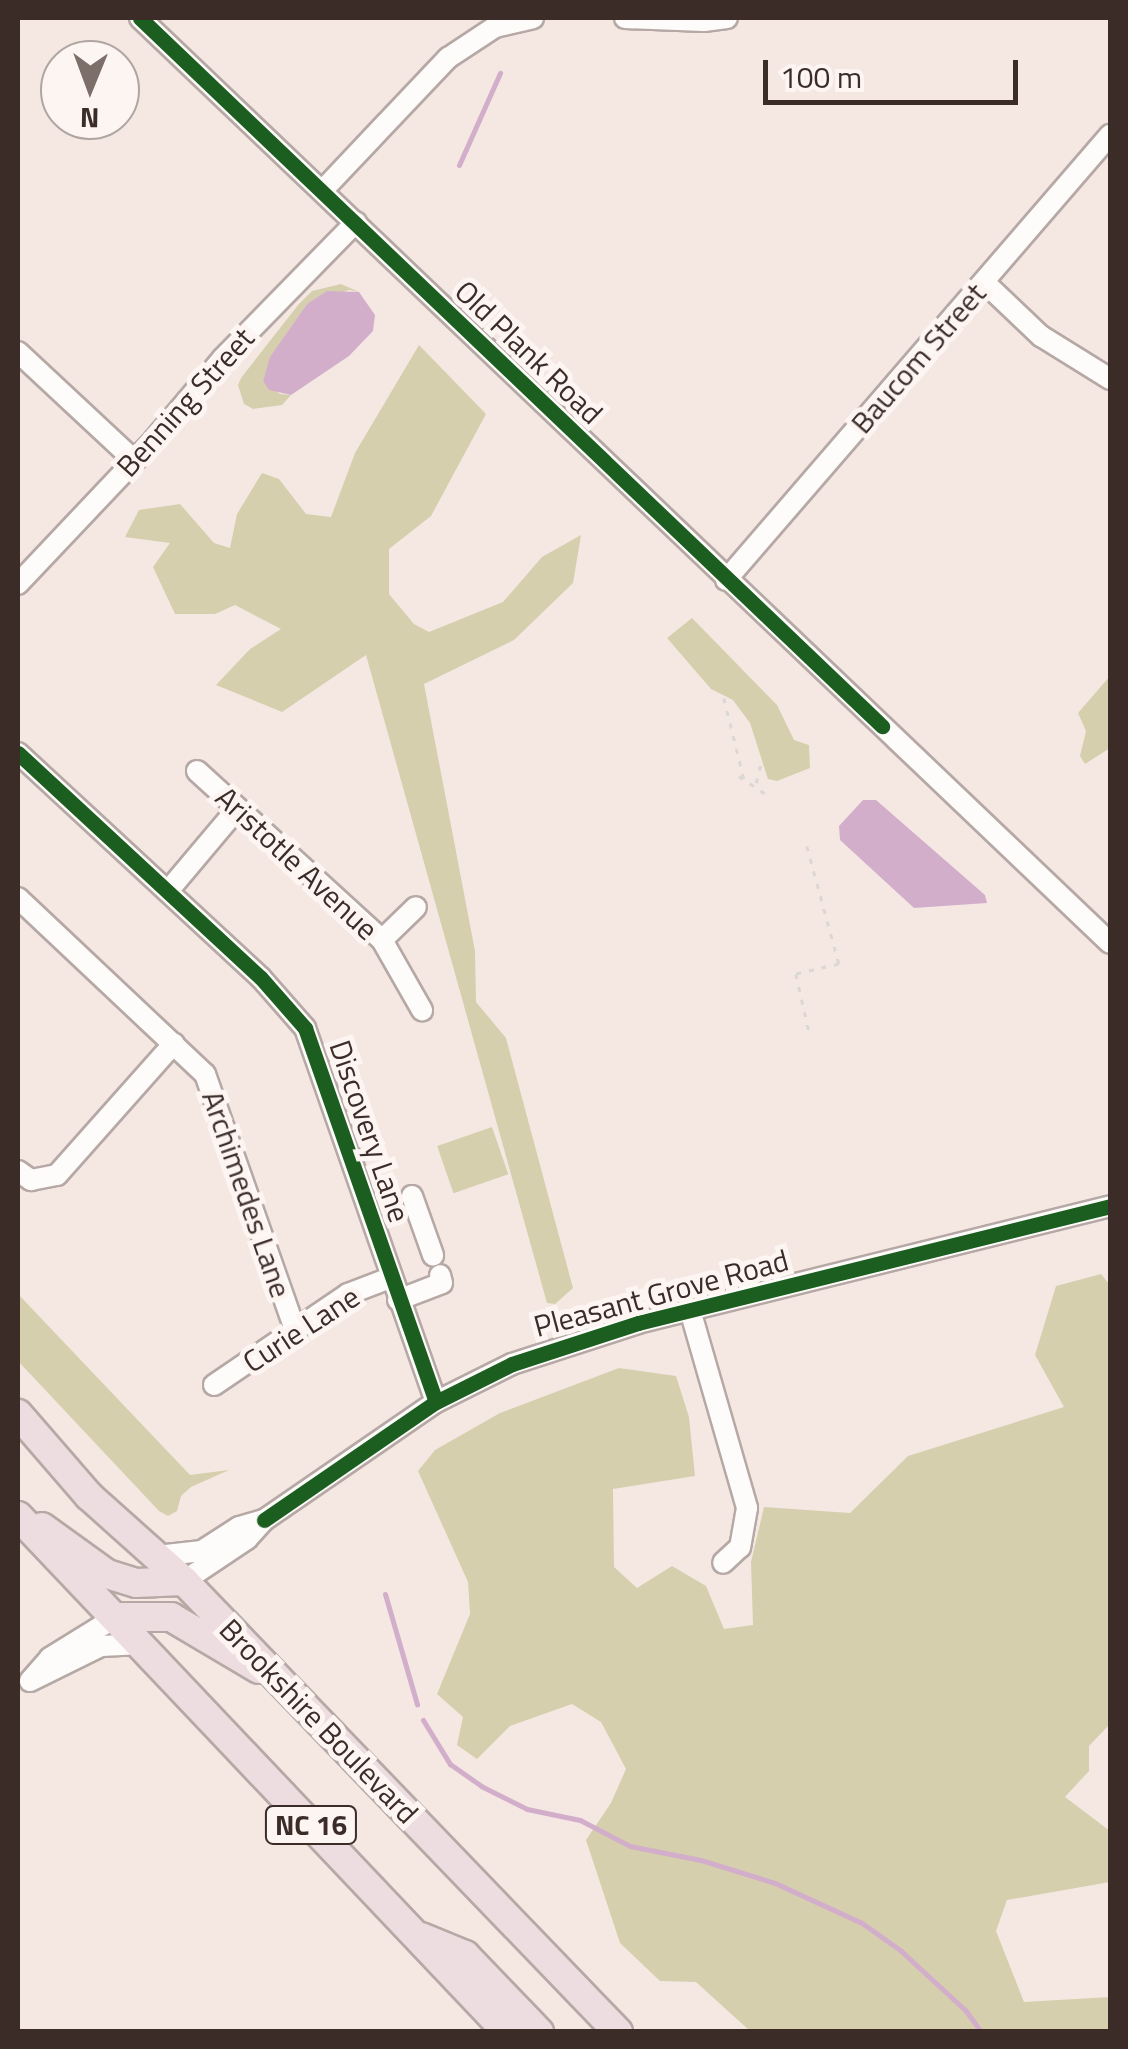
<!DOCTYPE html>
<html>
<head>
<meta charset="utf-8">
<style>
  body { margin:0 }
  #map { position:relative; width:1128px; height:2049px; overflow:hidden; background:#f5e8e3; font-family:"Titillium Web",sans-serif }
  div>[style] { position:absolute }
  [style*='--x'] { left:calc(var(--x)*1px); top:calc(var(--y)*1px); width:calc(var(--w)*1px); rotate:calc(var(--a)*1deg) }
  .green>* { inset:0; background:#d6cfad; transform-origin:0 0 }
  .water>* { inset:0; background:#d2aecb }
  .stream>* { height:5px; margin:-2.5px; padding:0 2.5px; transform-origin:2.5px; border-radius:2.5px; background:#d2aecb }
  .path>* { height:2.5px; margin-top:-1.25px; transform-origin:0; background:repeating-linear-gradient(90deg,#dbd7d5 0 5px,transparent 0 13px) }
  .roads { filter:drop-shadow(2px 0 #b6a9a5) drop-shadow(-2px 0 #b6a9a5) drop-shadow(0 2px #b6a9a5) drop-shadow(0 -2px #b6a9a5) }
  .minor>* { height:20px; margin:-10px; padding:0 10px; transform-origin:10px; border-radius:10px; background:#fefcfb }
  .highway>* { height:28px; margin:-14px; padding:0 14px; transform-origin:14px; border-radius:14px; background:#eddce0 }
  .cycleway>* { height:15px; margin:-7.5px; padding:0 7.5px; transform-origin:7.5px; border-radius:7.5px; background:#1b5e20 }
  span { translate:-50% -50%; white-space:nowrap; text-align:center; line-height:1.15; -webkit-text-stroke:10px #fdf5f2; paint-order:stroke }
  .shield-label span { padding:2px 8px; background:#fdf5f2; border:2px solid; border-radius:8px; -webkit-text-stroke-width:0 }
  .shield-label { font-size:28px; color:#3b2c28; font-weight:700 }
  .street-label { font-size:30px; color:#3b2c28 }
  .frame { position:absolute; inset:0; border:20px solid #3b2c28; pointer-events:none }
  .north { position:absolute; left:40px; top:40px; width:100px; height:100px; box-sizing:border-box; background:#fdf5f2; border:2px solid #afa5a1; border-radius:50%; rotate:181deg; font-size:28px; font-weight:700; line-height:40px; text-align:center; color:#3b2c28 }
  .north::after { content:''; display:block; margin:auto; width:35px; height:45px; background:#7c6e69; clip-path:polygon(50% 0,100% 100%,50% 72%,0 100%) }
  .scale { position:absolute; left:763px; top:60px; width:255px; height:45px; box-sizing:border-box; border:5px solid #3b2c28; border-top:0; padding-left:12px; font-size:30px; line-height:35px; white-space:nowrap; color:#3b2c28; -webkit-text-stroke:8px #fdf5f2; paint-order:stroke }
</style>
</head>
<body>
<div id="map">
  <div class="green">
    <i style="clip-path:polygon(341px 284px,359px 292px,349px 290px,307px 304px,271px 357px,263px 381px,280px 394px,291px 395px,282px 405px,253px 409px,244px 404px,238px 385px,241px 378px,298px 305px,312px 291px)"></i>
    <i style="clip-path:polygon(419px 345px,486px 414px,431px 516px,389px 549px,389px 594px,414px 624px,429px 632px,503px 602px,542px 557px,581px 535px,573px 583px,514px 640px,424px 684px,475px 951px,476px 1002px,506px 1038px,573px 1288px,555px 1304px,547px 1303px,366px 655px,282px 712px,216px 685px,250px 649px,281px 629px,235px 605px,215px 614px,175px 614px,153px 567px,170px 543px,125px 537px,139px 510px,180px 504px,214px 543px,230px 548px,237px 514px,262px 473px,279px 479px,306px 514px,331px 517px,355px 453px)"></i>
    <i style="clip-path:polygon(692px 618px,777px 705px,794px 740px,809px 745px,810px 768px,777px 781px,768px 779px,750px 723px,733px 700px,711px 689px,667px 638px)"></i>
    <i style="clip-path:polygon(1110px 676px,1110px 748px,1085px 764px,1080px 756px,1086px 731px,1078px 713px)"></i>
    <i style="left:492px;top:1127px;width:50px;height:58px;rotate:71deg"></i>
    <i style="clip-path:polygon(1101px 1274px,1110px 1285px,1110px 1724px,1089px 1746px,1089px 1771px,1065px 1797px,1110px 1831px,1110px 1882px,1007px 1900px,996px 1931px,1024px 2002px,1110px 1997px,1110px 2031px,750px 2031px,696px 1982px,660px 1981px,620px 1943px,586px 1840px,611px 1803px,626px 1769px,601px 1722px,572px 1704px,510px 1726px,477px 1759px,457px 1745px,463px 1717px,437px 1694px,470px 1614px,468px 1582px,418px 1471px,435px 1450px,500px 1413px,619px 1368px,676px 1376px,689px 1417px,695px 1476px,613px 1489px,614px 1567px,637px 1588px,672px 1566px,706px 1586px,724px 1629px,753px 1625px,751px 1562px,764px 1507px,850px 1513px,908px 1456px,1064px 1407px,1035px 1355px,1056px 1286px)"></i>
    <i style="clip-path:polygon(18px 1294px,190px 1475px,229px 1470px,191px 1487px,181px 1496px,177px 1511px,168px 1516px,159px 1511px,18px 1361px)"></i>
  </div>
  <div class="water">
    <i style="clip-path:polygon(327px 291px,359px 292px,375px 315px,373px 331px,349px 356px,291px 395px,269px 390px,263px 381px,270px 357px,307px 304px)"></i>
    <i style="clip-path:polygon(863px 800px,876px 800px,985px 895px,987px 903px,914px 908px,840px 840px,839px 826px)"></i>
  </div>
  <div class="stream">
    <i style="--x:459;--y:165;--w:101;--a:-66"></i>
    <i style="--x:385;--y:1594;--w:115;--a:73.8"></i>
    <i style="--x:423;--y:1720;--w:52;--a:58.5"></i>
    <i style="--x:450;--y:1764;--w:38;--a:35"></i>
    <i style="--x:481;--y:1786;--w:51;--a:26.6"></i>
    <i style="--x:527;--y:1809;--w:54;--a:11.7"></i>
    <i style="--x:580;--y:1820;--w:56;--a:27.5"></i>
    <i style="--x:630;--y:1846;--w:72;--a:11.2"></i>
    <i style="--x:701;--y:1860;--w:77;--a:17.3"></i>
    <i style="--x:775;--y:1883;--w:96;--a:24.7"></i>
    <i style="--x:862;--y:1923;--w:47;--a:35.4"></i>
    <i style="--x:900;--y:1950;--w:90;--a:42.7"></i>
    <i style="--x:966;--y:2011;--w:26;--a:54"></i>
  </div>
  <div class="path">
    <i style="--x:724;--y:698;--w:83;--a:76.1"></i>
    <i style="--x:739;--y:776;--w:34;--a:34"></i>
    <i style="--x:756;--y:783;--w:25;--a:-76"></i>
    <i style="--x:807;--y:846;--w:122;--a:74.8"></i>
    <i style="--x:839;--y:964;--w:44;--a:166.9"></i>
    <i style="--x:796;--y:974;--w:58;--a:77.2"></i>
  </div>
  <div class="roads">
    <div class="minor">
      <i style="--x:140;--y:18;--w:1340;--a:43.64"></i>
      <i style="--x:625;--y:18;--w:79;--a:2.2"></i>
      <i style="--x:704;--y:21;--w:23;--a:-7"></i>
      <i style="--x:323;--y:190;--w:182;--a:-46.6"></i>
      <i style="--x:448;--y:58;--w:56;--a:-33.4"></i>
      <i style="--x:495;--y:27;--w:39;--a:-13"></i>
      <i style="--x:984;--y:282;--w:79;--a:43.5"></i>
      <i style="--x:1041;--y:336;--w:81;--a:31.9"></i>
      <i style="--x:18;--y:352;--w:158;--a:43"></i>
      <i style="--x:726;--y:580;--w:588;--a:-49.21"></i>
      <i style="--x:18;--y:584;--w:198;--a:-46.6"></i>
      <i style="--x:154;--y:440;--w:107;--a:-49.9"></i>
      <i style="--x:223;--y:358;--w:190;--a:-45.6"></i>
      <i style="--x:18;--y:753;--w:331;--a:42.8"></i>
      <i style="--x:261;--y:978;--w:67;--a:48.7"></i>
      <i style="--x:305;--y:1028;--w:396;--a:70.7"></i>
      <i style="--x:197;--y:771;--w:251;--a:42.4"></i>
      <i style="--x:382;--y:940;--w:81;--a:60.3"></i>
      <i style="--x:168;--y:891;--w:107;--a:-49.9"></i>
      <i style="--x:18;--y:898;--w:257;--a:43.3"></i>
      <i style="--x:205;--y:1074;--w:271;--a:70.6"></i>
      <i style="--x:382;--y:940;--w:47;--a:-44.1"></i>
      <i style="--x:18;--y:1171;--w:16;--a:35"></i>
      <i style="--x:31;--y:1180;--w:26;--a:-11"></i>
      <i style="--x:57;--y:1175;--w:176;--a:-48.4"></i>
      <i style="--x:412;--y:1196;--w:63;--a:70.4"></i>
      <i style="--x:398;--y:1300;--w:47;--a:-21.1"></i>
      <i style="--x:442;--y:1283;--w:8;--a:-104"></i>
      <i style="--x:690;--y:1310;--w:206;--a:73.9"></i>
      <i style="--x:747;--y:1508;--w:40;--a:100"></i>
      <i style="--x:740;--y:1547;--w:23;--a:137"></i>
      <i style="--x:214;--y:1385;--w:162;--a:-34.2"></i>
      <i style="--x:348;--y:1294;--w:45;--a:-20.9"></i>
      <i style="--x:264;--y:1520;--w:209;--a:-34.5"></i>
      <i style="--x:436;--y:1402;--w:85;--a:-26.6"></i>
      <i style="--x:512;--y:1364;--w:133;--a:-18"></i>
      <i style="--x:638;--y:1323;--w:486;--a:-13.9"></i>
      <i style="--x:157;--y:1556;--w:45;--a:-6.3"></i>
      <i style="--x:202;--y:1551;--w:44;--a:-33"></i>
      <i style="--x:239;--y:1527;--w:26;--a:-16"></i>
      <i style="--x:264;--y:1520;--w:25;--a:132"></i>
      <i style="--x:247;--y:1539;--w:76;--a:146.3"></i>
      <i style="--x:116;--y:1617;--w:78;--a:148.2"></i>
      <i style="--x:50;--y:1658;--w:30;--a:131"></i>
      <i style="--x:30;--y:1681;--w:79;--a:-26.2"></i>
      <i style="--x:101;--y:1646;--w:41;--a:-2.8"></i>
    </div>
    <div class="highway">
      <i style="--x:18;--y:1414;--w:108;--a:49.1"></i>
      <i style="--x:89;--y:1496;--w:127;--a:41.8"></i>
      <i style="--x:184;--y:1581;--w:626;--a:46.1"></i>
      <i style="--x:18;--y:1516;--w:711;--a:46.54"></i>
      <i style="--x:42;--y:1527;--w:80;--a:35.9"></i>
      <i style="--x:107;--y:1574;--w:30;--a:17"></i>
      <i style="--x:136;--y:1583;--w:48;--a:-2.4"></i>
      <i style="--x:116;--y:1617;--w:55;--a:0"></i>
      <i style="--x:171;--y:1617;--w:102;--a:30.6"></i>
      <i style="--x:421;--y:1937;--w:48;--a:22.2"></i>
      <i style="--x:465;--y:1955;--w:107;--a:46.1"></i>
    </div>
  </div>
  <div class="cycleway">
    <i style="--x:140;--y:18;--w:1026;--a:43.66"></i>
    <i style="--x:18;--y:753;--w:331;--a:42.8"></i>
    <i style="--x:261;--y:978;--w:67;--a:48.7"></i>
    <i style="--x:305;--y:1028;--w:396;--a:70.7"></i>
    <i style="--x:264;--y:1520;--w:209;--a:-34.5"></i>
    <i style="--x:436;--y:1402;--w:85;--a:-26.6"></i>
    <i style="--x:512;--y:1364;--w:133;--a:-18"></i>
    <i style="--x:638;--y:1323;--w:486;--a:-13.9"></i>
  </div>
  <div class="shield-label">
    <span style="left:311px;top:1825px">NC 16</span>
  </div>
  <div class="street-label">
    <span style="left:529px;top:352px;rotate:44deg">Old Plank Road</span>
    <span style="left:918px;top:358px;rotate:-49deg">Baucom Street</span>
    <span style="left:185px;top:402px;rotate:-48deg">Benning Street</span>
    <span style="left:297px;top:863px;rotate:43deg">Aristotle Avenue</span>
    <span style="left:370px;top:1131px;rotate:71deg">Discovery Lane</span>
    <span style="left:247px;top:1194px;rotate:71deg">Archimedes Lane</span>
    <span style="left:661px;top:1293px;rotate:-15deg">Pleasant Grove Road</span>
    <span style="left:301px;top:1329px;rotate:-33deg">Curie Lane</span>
    <span style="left:319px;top:1721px;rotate:46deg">Brookshire Boulevard</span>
  </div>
  <div class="frame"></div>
  <div class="north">N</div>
  <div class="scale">100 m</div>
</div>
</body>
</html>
